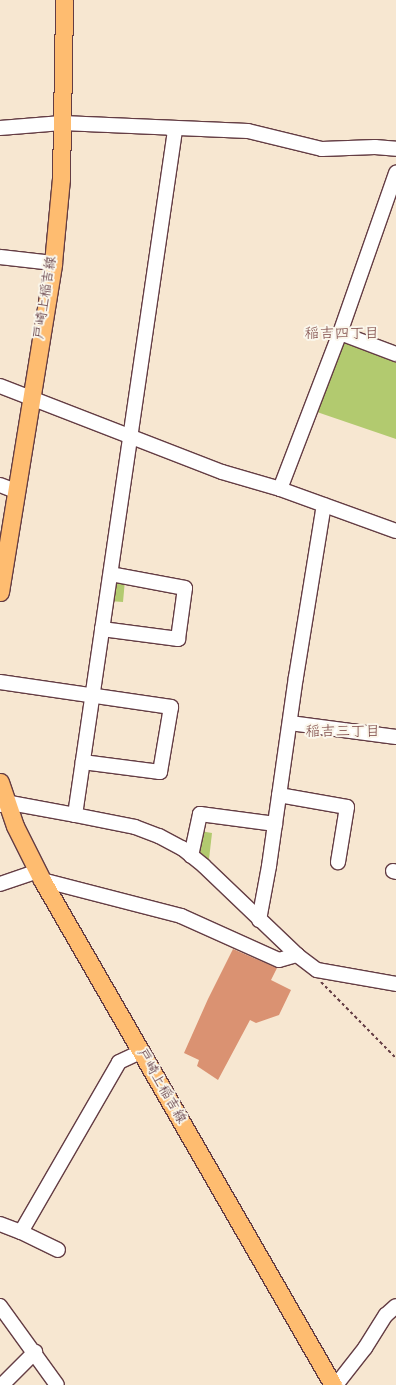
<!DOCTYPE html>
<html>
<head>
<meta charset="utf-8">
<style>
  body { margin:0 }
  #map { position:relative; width:396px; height:1385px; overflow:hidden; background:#f7e7d1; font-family:"Gochi Hand","Klee One",sans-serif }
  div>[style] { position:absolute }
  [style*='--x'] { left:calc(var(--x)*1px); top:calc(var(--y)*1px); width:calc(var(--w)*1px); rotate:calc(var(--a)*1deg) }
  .green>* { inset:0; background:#b2ca6f }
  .building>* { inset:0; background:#da9272 }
  .path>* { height:2px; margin-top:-1px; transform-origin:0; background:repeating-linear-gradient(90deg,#643d44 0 3px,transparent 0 6px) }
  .roads { filter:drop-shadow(1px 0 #643d44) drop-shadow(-1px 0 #643d44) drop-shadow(0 1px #643d44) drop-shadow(0 -1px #643d44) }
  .minor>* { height:14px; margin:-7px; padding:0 7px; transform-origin:7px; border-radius:7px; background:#fff }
  .major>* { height:17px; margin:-8.5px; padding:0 8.5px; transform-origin:8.5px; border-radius:8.5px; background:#febc70 }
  span { translate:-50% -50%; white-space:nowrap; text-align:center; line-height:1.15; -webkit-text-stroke:4px #fbf7ec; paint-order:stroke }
  .street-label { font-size:14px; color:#4a1f2b }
  .neighbourhood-label { font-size:15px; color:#7c4744 }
</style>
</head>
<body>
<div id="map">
  <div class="green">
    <i style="clip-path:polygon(342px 338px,396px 359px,396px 439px,314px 411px)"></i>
    <i style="clip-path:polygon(113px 579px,125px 580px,123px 602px,109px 601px)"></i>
    <i style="clip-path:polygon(200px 831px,212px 833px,208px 868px,197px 859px)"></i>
  </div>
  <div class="building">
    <i style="clip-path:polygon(233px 949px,277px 968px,271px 980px,291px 990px,279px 1015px,256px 1023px,250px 1020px,218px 1080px,197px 1066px,199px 1060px,184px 1053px,208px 999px)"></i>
  </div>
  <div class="path">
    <i style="--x:321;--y:982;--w:107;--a:45.4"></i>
  </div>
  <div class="roads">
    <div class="minor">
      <i style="--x:0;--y:128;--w:62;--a:-4.6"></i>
      <i style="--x:62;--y:123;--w:186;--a:2.5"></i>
      <i style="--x:248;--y:131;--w:76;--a:13.7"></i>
      <i style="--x:322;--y:149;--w:53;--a:-2.2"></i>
      <i style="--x:375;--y:147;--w:21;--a:5"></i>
      <i style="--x:0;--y:257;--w:53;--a:6.5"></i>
      <i style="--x:340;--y:333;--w:60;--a:20.6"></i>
      <i style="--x:0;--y:386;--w:238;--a:21.2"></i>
      <i style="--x:222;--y:472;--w:60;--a:16.3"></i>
      <i style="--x:280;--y:489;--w:123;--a:19.9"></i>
      <i style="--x:0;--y:485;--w:17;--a:21"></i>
      <i style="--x:280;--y:489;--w:167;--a:-69"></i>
      <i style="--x:340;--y:333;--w:170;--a:-70.7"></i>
      <i style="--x:102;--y:629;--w:77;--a:7.5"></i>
      <i style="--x:178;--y:639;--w:51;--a:-82.2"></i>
      <i style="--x:185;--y:588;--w:75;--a:-169.3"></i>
      <i style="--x:0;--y:682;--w:173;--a:8.3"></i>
      <i style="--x:171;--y:707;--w:66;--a:99.6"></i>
      <i style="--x:160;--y:772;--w:78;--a:-172.6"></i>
      <i style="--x:290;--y:723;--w:107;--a:7.5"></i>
      <i style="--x:279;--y:795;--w:69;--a:10"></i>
      <i style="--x:347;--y:807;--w:56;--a:99.3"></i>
      <i style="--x:0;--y:805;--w:6;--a:-31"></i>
      <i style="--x:5;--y:802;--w:71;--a:10.5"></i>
      <i style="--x:75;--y:815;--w:61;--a:11.3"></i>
      <i style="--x:135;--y:827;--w:26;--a:21"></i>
      <i style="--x:159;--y:836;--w:26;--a:28"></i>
      <i style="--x:182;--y:848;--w:28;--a:39"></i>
      <i style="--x:204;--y:866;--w:129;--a:43.7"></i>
      <i style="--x:297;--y:955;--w:25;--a:37"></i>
      <i style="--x:317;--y:970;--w:80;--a:10"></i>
      <i style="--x:75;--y:815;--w:692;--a:-81.69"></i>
      <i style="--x:175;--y:130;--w:6;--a:-162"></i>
      <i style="--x:191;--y:856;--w:43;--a:-77.9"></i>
      <i style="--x:200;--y:814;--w:76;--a:7.6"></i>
      <i style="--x:393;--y:871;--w:3;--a:18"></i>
      <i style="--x:42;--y:880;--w:144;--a:14.5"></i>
      <i style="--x:181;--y:916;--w:107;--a:24.2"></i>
      <i style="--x:279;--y:960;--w:19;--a:-16"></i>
      <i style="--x:0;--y:884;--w:40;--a:-18.9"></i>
      <i style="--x:259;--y:920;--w:55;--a:-79.5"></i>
      <i style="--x:269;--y:866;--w:191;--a:-81.9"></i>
      <i style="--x:296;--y:677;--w:174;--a:-80.8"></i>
      <i style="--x:0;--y:1224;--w:22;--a:21"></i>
      <i style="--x:21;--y:1232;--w:41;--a:25.9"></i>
      <i style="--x:21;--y:1232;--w:196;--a:-60"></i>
      <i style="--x:119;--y:1062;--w:23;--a:-25"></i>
      <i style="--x:0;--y:1306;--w:97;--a:54.2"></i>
      <i style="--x:2;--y:1385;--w:47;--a:-45"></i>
      <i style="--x:336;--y:1385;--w:47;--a:-51.9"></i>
      <i style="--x:365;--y:1348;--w:39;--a:-58"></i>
      <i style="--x:386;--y:1315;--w:13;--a:-42"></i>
    </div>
    <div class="major">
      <i style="--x:0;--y:592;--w:333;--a:-80.8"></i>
      <i style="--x:53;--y:263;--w:84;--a:-84.6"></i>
      <i style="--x:61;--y:179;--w:179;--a:-89"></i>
      <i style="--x:0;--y:782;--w:46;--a:71.2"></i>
      <i style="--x:15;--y:826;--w:60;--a:63.4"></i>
      <i style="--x:42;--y:880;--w:583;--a:60.05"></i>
    </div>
  </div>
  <div class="street-label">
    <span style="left:47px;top:298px;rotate:-81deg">戸崎上稲吉線</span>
    <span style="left:160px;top:1087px;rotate:60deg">戸崎上稲吉線</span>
  </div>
  <div class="neighbourhood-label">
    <span style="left:342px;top:336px">稲吉四丁目</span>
    <span style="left:343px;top:734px">稲吉三丁目</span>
  </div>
</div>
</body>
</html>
